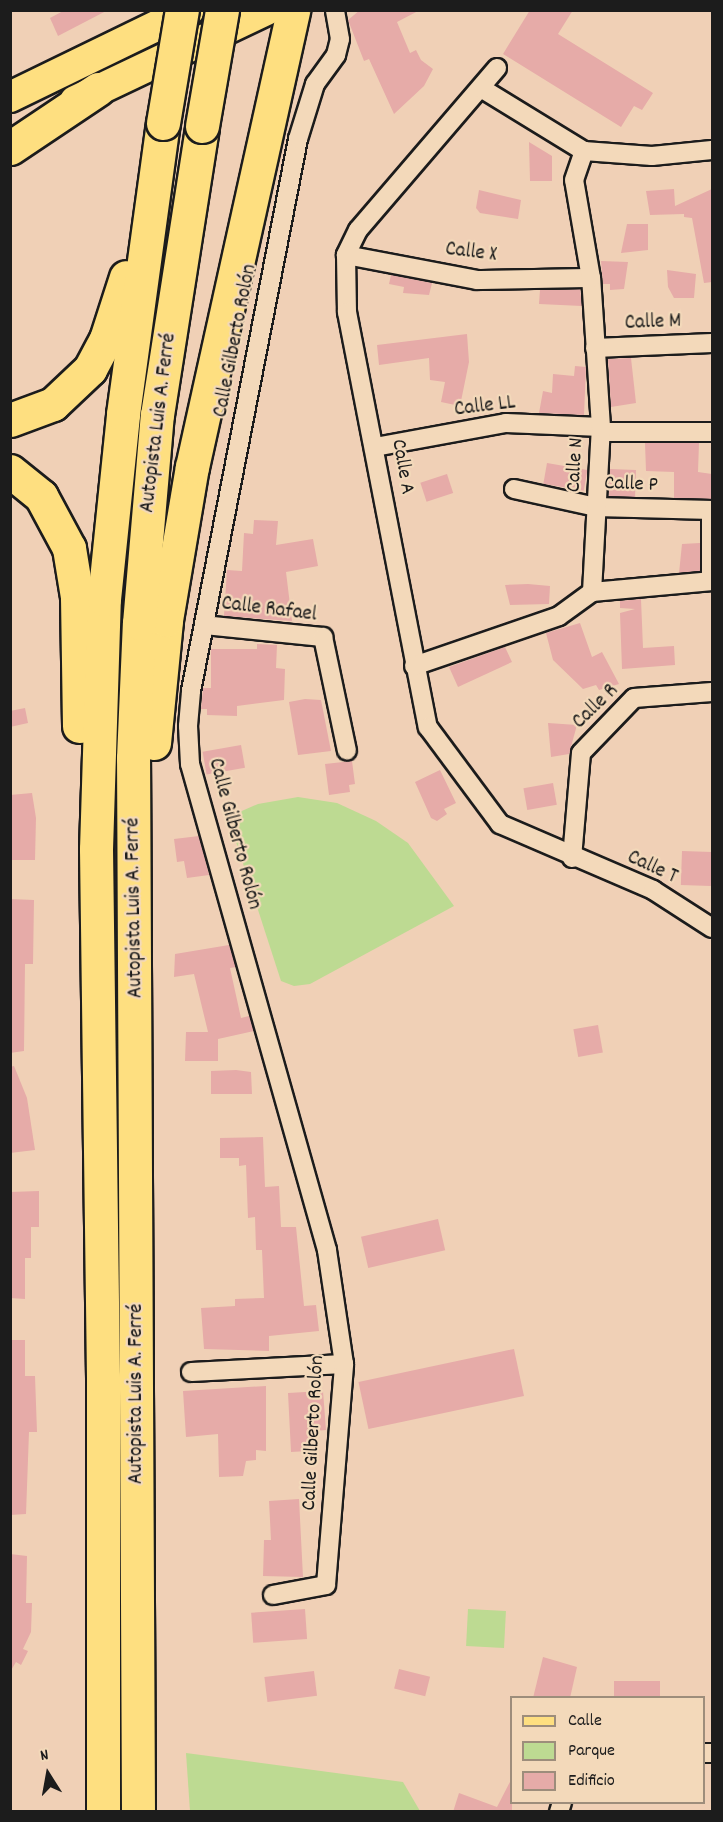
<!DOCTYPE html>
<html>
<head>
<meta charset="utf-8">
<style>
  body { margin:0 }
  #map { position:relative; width:723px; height:1822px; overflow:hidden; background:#f0d0b6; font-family:Dekko,sans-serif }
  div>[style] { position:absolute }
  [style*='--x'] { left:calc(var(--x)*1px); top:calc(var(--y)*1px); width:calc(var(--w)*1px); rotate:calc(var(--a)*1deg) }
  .green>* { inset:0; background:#bdda92; transform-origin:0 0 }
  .building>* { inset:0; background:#e6aba8; transform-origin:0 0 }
  .roads { filter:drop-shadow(2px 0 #1c1c1c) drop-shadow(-2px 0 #1c1c1c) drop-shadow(0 2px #1c1c1c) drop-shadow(0 -2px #1c1c1c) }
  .street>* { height:18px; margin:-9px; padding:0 9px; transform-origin:9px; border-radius:9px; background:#f3d9ba }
  .primary>* { height:30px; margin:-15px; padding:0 15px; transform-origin:15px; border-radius:15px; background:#fedf80 }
  .highway>* { height:33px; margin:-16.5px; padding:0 16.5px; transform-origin:16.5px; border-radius:16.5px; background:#fedf80 }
  .bridges { filter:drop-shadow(2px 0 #1c1c1c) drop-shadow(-2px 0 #1c1c1c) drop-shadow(0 2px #1c1c1c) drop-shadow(0 -2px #1c1c1c) }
  .highway-bridge>* { height:33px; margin:-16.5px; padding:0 16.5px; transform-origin:16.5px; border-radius:16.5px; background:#fedf80 }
  span { translate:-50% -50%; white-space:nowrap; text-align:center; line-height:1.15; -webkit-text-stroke:4.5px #f3d9ba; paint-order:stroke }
  .street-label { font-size:21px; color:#1c1c1c }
  .frame { position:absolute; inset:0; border:12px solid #1c1c1c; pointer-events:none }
  .legend { position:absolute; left:510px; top:1696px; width:195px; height:108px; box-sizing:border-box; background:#f3d9ba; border:2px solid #9d8d7b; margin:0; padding:8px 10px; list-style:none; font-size:18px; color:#1c1c1c }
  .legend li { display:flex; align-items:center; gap:12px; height:30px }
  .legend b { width:30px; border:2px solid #9d8d7b }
  .north { position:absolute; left:18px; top:1744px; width:60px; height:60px; -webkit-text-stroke:4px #f3d9ba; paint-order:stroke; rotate:349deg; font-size:16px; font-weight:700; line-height:24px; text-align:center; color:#1c1c1c }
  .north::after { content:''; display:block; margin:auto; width:21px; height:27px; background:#1c1c1c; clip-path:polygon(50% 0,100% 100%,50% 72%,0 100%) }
</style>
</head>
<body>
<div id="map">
  <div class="green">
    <i style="clip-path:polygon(298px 797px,337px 803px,376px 821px,408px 843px,454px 906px,310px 984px,294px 986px,281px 981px,228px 817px,258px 804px)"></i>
    <i style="left:468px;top:1609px;width:38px;height:37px;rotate:3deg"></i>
    <i style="clip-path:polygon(186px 1753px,403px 1782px,420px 1811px,190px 1811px)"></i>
  </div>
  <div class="building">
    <i style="clip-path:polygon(65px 10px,108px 10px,58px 36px,50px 18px)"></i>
    <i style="clip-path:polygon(360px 10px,420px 10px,397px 22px,410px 53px,416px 50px,421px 60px,433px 69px,424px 86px,394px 114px,369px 59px,364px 61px,348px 20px)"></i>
    <i style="clip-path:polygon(530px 10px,573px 10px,558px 34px,653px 93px,642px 110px,634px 106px,621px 127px,503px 54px)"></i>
    <i style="clip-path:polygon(529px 142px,552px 156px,552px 181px,530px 181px)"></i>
    <i style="clip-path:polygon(674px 189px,675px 206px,712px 189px,712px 282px,704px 283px,692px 218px,684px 217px,684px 214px,650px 215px,646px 191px)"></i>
    <i style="clip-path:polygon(479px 190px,521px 200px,518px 219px,480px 213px,476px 208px)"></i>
    <i style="clip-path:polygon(627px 224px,648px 224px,648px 250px,621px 253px)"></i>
    <i style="clip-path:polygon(601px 261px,628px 262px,624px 289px,610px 290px,610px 284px,603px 284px)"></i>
    <i style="clip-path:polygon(667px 270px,696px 274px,694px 298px,674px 298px,668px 287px)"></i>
    <i style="clip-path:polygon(391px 275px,432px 283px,429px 295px,403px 293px,404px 287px,389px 284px)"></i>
    <i style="clip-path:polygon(580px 289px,582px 306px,539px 304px,540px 290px)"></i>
    <i style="clip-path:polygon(467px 334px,469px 362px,460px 406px,441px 402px,445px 382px,430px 380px,429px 358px,379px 365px,377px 345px)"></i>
    <i style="clip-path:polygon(631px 358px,636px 403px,611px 407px,608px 359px)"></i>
    <i style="clip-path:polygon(575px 366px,586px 367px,584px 415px,539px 413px,543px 391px,552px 393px,553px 374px,574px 376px)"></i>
    <i style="clip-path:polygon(645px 443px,699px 443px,698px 472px,712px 474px,712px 499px,674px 498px,674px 472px,646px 471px)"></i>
    <i style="left:547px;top:463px;width:41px;height:21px;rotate:10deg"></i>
    <i style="left:610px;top:469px;width:26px;height:27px;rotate:2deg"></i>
    <i style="left:447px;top:474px;width:20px;height:28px;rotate:72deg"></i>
    <i style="clip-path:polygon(254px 520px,278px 521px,276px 545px,313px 539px,318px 566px,286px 572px,292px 621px,224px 616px,227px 570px,242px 571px,244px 533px,253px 534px)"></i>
    <i style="clip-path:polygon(700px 543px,700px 571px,679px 573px,682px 544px)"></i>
    <i style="clip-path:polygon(528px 584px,550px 586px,549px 604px,510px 605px,505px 585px)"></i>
    <i style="clip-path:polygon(641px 599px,643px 648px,674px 646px,675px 665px,622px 669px,620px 613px,635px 609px,620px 608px,620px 601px)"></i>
    <i style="clip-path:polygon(580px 623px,592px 657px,602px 652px,619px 684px,599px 690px,596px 685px,583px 689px,553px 660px,546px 633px)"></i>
    <i style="clip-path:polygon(257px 644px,277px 645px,276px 668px,285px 669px,284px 700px,237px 706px,237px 716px,207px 715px,207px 709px,201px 709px,202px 699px,203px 688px,211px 688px,211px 649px,257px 649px)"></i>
    <i style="clip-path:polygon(505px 647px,512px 662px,458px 687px,449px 667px)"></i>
    <i style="clip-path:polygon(305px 699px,321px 700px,331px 751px,298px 755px,289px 702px)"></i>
    <i style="clip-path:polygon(25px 708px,28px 723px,10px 727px,10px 711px)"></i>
    <i style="clip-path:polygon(548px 723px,577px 725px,569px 754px,551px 757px)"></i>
    <i style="left:241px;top:745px;width:23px;height:39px;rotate:80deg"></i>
    <i style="clip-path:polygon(352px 761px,355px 784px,349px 785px,350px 792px,329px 795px,325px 764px)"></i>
    <i style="clip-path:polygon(440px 770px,456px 803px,444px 809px,447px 814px,437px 821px,431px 818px,415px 782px)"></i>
    <i style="left:553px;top:783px;width:22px;height:30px;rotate:80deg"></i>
    <i style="clip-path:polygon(32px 793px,36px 818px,35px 860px,10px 860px,10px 795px)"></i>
    <i style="clip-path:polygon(199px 836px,209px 875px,187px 878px,184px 861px,177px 862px,174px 839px)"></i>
    <i style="left:682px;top:851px;width:30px;height:34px;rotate:2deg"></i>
    <i style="clip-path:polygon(10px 899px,34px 900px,33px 964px,25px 964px,24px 1051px,10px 1053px)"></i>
    <i style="clip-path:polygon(229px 945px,236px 967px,230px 968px,241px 1018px,249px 1016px,254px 1031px,218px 1039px,218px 1061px,185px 1061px,186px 1032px,208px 1032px,194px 974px,174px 977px,175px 954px)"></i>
    <i style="left:598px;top:1025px;width:28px;height:25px;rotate:80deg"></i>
    <i style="clip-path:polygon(14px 1066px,27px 1098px,35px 1150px,10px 1153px,10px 1067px)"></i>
    <i style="clip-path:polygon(236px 1070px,251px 1072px,252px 1094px,211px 1094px,211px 1071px)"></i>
    <i style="clip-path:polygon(263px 1137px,265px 1187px,279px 1186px,281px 1227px,296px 1227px,304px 1306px,316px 1305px,319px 1331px,269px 1336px,269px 1351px,204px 1349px,201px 1308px,235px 1306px,235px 1299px,264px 1298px,262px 1250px,256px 1250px,255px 1217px,248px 1218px,246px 1165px,239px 1166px,239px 1158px,220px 1158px,220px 1138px)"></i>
    <i style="clip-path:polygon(39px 1191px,39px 1227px,31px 1227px,31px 1258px,25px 1258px,25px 1299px,10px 1298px,10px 1192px)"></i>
    <i style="left:438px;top:1219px;width:32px;height:79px;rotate:77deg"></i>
    <i style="clip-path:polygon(10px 1340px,25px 1340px,25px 1376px,35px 1376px,37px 1432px,29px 1432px,26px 1514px,10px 1515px)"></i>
    <i style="left:514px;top:1349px;width:48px;height:159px;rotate:78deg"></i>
    <i style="clip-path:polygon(266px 1386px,266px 1451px,256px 1450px,256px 1460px,246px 1461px,243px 1476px,219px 1477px,218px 1434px,186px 1437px,183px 1391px)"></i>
    <i style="clip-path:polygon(323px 1391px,326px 1430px,315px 1431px,316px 1445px,308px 1444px,308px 1451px,291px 1452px,288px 1393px)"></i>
    <i style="clip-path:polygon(299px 1499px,303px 1577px,263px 1576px,264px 1540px,271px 1540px,269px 1501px)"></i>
    <i style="clip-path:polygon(10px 1554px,27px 1556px,26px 1603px,32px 1603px,31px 1632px,23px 1649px,28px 1651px,21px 1665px,16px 1662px,10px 1672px)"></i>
    <i style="left:305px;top:1609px;width:30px;height:54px;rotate:86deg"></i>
    <i style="clip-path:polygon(543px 1657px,577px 1667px,570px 1698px,533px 1698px)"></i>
    <i style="left:399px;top:1669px;width:32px;height:20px;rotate:14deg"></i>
    <i style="left:314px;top:1671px;width:25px;height:50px;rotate:83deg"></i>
    <i style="left:660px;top:1681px;width:17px;height:46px;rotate:90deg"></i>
    <i style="clip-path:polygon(512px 1778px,512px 1812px,453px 1812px,459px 1793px,497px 1807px)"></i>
  </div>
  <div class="roads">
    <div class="street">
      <i style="--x:497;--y:68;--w:213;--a:130.6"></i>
      <i style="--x:358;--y:230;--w:28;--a:116"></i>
      <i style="--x:346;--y:255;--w:57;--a:89"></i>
      <i style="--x:347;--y:312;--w:423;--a:79"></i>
      <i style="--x:428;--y:727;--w:121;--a:53.4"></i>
      <i style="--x:500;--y:824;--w:167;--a:23.3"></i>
      <i style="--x:653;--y:890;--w:70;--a:32.8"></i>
      <i style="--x:481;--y:88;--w:121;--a:31.5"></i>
      <i style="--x:584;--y:151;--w:68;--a:4.2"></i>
      <i style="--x:652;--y:156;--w:60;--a:-5.7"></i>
      <i style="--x:346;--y:255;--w:133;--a:10.8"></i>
      <i style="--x:477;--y:280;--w:114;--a:-1"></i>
      <i style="--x:595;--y:348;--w:117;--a:-2.4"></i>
      <i style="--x:601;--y:432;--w:111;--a:0"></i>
      <i style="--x:375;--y:447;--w:133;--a:-10.4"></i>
      <i style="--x:506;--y:423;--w:95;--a:2.4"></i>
      <i style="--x:514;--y:489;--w:84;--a:12.4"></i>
      <i style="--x:596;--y:507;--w:116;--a:1.5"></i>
      <i style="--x:711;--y:510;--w:71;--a:90"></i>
      <i style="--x:592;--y:592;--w:121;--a:-5.2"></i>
      <i style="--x:204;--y:625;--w:120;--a:5.8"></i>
      <i style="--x:323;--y:637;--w:116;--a:78.1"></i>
      <i style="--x:414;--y:666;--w:153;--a:-19"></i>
      <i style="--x:559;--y:616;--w:41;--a:-36"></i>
      <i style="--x:592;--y:592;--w:165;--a:-86.9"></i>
      <i style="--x:601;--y:427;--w:149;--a:-93.8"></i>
      <i style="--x:591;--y:278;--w:99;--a:-99.8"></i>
      <i style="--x:574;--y:180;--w:31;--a:-71"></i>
      <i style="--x:572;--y:858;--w:105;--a:-85.1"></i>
      <i style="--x:581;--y:753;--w:76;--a:-46.1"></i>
      <i style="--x:634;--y:698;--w:78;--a:-4.4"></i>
      <i style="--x:191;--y:1372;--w:153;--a:-3"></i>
      <i style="--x:273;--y:1595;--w:54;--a:-10.7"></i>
      <i style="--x:326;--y:1585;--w:222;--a:-85.3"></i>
      <i style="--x:344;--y:1364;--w:115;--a:-98.5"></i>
      <i style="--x:327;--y:1250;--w:505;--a:-105.74"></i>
      <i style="--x:190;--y:764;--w:38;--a:-93"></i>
      <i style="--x:188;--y:726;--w:35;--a:-85"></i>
      <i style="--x:191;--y:691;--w:562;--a:-79.03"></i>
      <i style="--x:298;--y:139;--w:58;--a:-72.8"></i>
      <i style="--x:315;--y:84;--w:36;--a:-54"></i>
      <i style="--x:336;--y:55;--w:16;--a:-76"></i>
      <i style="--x:340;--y:39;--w:29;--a:-100"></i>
      <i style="--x:704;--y:1753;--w:8;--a:0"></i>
      <i style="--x:559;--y:1812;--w:10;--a:-73"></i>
    </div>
    <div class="primary">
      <i style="--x:10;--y:97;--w:199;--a:-25.9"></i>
      <i style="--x:75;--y:101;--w:212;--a:-25.4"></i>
    </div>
    <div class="highway">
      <i style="--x:10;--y:148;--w:106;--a:-33.8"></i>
      <i style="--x:10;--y:420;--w:46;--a:-20.4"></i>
      <i style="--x:53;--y:404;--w:51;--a:-43.4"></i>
      <i style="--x:90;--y:369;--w:34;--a:-62"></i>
      <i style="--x:106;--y:339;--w:65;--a:-72.1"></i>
      <i style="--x:10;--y:471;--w:40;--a:39"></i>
      <i style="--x:41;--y:496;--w:59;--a:61.7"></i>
      <i style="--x:69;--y:548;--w:50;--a:80.7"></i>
      <i style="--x:77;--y:597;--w:129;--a:89.1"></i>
      <i style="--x:154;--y:743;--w:124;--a:-84.4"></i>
      <i style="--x:166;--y:620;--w:155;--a:-80.4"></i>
      <i style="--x:192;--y:467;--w:468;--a:-77.5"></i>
      <i style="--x:103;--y:1812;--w:435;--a:-90"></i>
      <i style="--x:103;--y:1377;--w:528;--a:-90.76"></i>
      <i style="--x:96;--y:849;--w:250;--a:-88.2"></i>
      <i style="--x:104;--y:599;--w:186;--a:-84.1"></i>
      <i style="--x:123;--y:414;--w:294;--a:-82.2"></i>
      <i style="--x:138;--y:1812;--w:1054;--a:-90.27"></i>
      <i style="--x:133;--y:758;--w:135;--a:-87.5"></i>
      <i style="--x:139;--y:623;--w:209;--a:-85.1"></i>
      <i style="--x:157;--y:415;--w:292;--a:-81.1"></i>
    </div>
  </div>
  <div class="bridges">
    <div class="highway-bridge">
      <i style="--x:163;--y:123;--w:115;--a:-80.5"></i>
      <i style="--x:202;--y:126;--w:118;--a:-80.2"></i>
    </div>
  </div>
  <div class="street-label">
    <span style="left:471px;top:253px;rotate:7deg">Calle X</span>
    <span style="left:653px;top:323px;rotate:-2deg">Calle M</span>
    <span style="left:236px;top:341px;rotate:-79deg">Calle Gilberto Rolón</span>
    <span style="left:485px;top:407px;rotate:-7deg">Calle LL</span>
    <span style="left:159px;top:423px;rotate:-83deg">Autopista Luis A. Ferré</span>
    <span style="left:576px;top:465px;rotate:-87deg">Calle N</span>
    <span style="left:402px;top:467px;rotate:80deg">Calle A</span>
    <span style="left:631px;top:485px;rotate:2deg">Calle P</span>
    <span style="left:269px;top:610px;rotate:7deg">Calle Rafael</span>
    <span style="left:596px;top:707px;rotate:-44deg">Calle R</span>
    <span style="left:234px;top:834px;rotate:75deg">Calle Gilberto Rolón</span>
    <span style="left:652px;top:868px;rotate:25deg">Calle T</span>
    <span style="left:135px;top:908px;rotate:-91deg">Autopista Luis A. Ferré</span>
    <span style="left:137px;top:1394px;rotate:-90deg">Autopista Luis A. Ferré</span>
    <span style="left:314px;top:1433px;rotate:-87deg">Calle Gilberto Rolón</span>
  </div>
  <div class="frame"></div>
  <ul class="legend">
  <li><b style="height:8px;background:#fedf80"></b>Calle</li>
  <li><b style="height:16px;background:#bdda92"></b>Parque</li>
  <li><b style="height:16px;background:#e6aba8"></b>Edificio</li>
  </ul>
  <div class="north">N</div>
</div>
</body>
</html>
